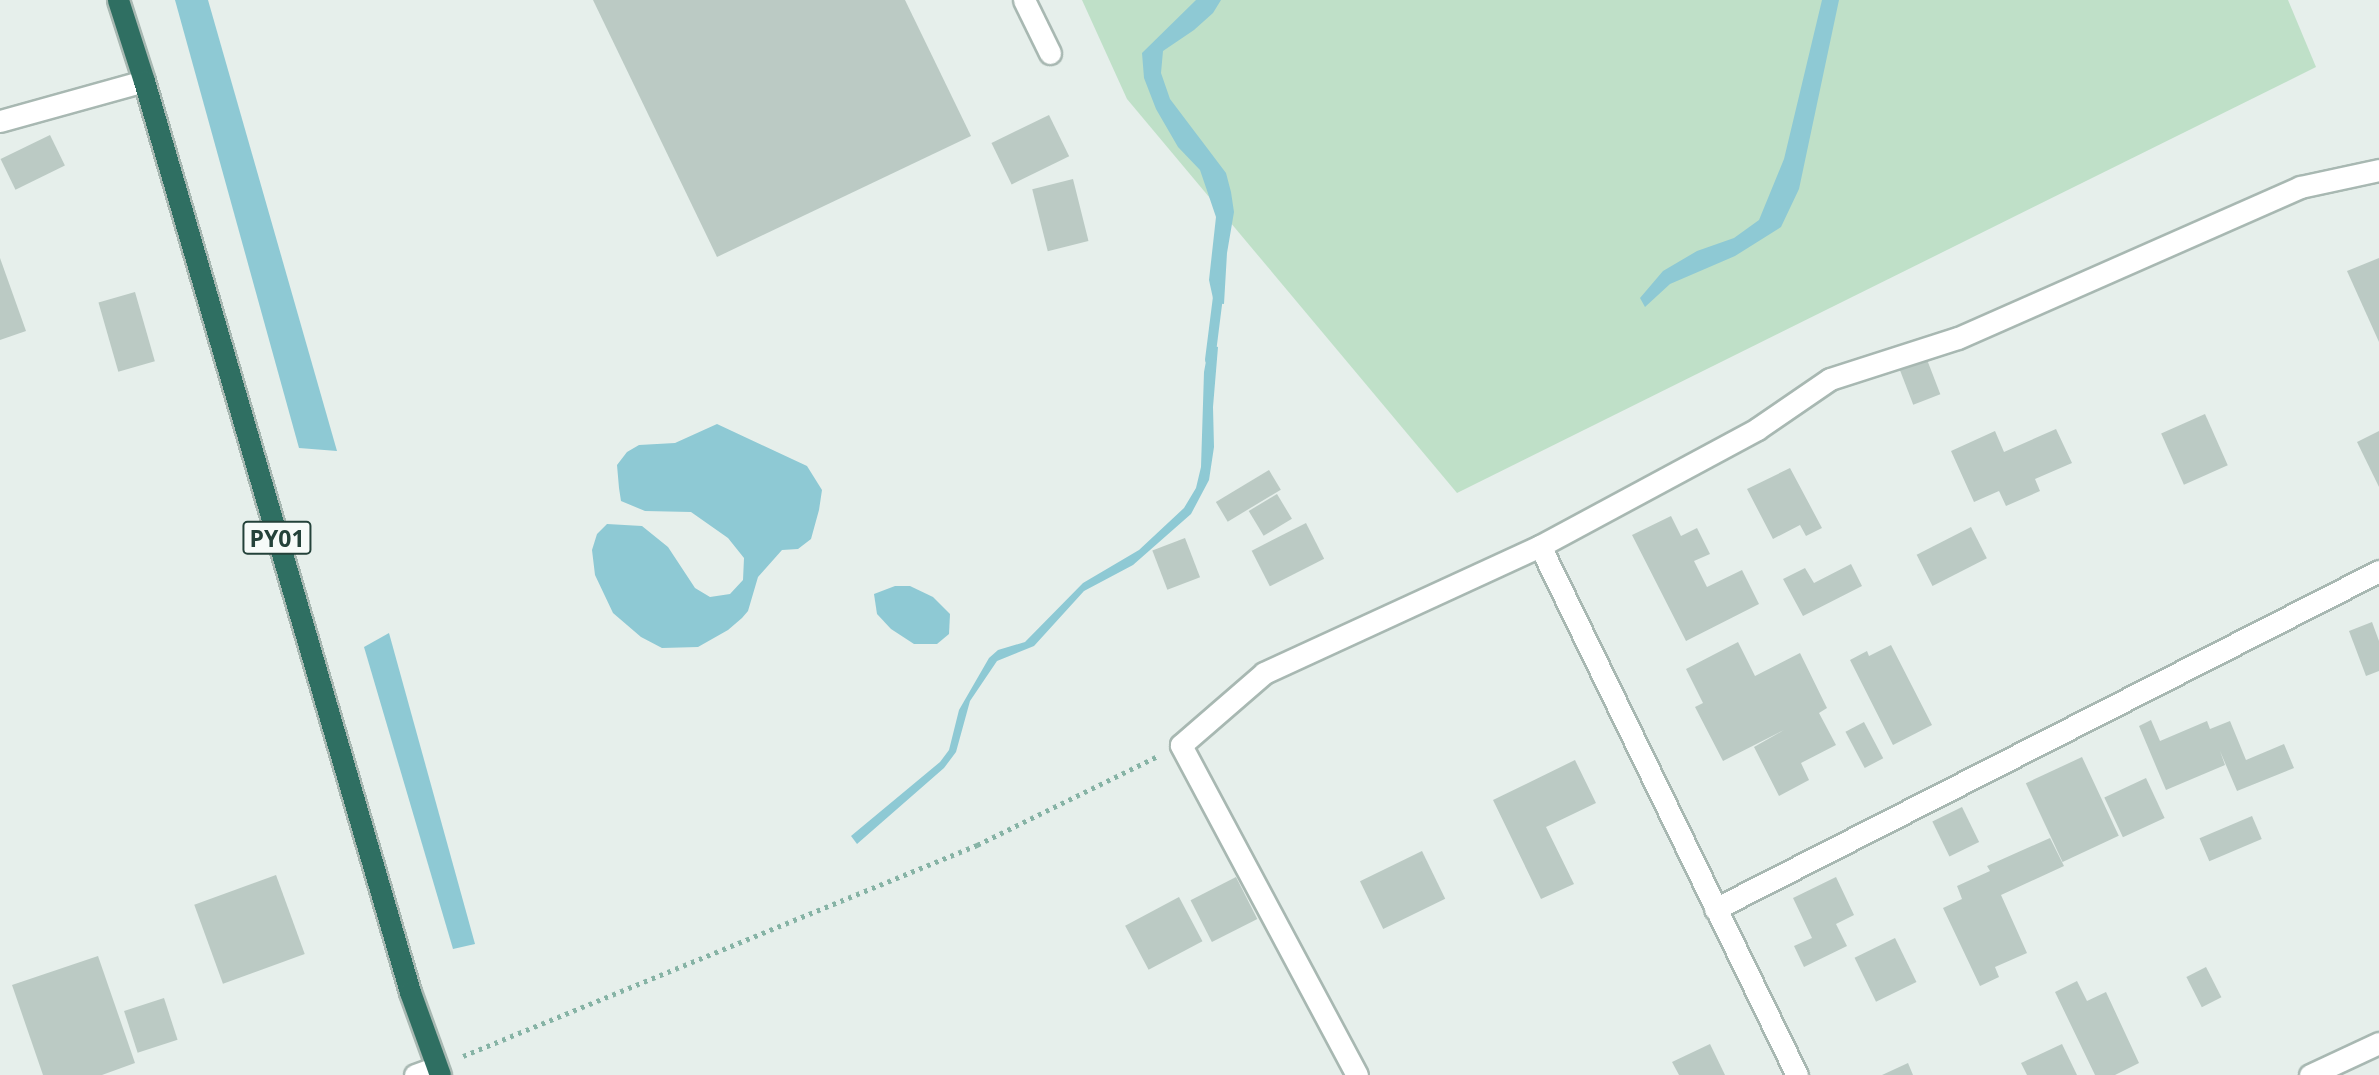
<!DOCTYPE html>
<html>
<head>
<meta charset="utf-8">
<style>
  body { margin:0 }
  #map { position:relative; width:2379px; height:1075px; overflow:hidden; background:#e6efeb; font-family:"Open Sans",sans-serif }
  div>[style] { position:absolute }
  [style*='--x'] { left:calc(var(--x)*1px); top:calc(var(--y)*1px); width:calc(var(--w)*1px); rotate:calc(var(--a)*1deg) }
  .green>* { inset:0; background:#bfe0c8 }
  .water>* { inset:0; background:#8ec9d4 }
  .stream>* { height:10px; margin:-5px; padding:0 5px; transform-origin:5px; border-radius:5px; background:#8ec9d4 }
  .building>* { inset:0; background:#bbcac4; transform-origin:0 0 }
  .path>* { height:4.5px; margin-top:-2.25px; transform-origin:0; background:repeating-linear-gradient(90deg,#86b3a5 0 3.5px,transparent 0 8.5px) }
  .roads { filter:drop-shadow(2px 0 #a8b8b2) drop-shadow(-2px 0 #a8b8b2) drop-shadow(0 2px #a8b8b2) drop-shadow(0 -2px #a8b8b2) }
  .minor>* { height:21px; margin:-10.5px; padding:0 10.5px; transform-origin:10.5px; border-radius:10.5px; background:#fff }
  .highway>* { height:21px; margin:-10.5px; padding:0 10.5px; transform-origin:10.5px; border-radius:10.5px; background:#2f6f62 }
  span { translate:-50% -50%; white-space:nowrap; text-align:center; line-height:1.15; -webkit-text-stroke:6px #f7fbf9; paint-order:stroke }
  .shield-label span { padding:2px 5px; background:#f7fbf9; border:2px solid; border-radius:5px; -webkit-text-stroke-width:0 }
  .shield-label { font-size:23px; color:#24423a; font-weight:700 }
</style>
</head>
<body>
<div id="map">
  <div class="green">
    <i style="clip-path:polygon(1082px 0,2288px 0,2316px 67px,1457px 493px,1127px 99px)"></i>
  </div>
  <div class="water">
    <i style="clip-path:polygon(175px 0,208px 0,337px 451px,299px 448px)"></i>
    <i style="clip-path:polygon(1196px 0,1221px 0,1213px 13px,1194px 30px,1163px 51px,1161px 73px,1170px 99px,1226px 173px,1231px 192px,1234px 212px,1227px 253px,1224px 304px,1214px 303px,1209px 280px,1216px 217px,1200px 170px,1178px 147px,1156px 109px,1144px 78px,1142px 53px)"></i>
    <i style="clip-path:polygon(1822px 0,1839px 0,1799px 189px,1781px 227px,1735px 256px,1670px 284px,1645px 307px,1640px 298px,1663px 271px,1697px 251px,1734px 238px,1759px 220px,1784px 159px)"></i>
    <i style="clip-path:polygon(1209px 345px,1218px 347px,1213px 407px,1214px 447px,1209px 480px,1191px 514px,1133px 565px,1084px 591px,1034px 646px,997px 661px,970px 701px,956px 752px,944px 768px,857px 844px,851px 836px,940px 762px,949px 750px,959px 710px,989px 658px,998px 650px,1025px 642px,1083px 583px,1139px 550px,1184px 508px,1196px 488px,1201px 467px,1204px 372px)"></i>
    <i style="clip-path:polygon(717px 424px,807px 466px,822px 490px,819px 510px,811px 539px,798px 549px,782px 550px,758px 577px,748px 611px,742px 618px,728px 630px,698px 647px,662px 648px,641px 637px,613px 613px,595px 575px,592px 550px,597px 534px,607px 524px,642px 526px,668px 547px,695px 588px,710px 597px,730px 594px,743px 580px,744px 558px,728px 538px,691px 512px,645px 511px,621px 501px,619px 488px,617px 465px,627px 452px,639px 445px,675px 443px)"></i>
    <i style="clip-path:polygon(895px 586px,910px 586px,933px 597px,950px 614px,949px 634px,937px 644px,914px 644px,891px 629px,877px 614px,874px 594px)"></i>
    <i style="clip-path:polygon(389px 633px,475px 944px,453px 949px,364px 647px)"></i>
  </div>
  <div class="stream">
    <i style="--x:1210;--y:360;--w:72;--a:-82.8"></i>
  </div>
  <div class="building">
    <i style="clip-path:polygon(593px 0,905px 0,971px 136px,717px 257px)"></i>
    <i style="left:1049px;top:115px;width:46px;height:64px;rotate:64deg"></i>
    <i style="left:50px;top:135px;width:34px;height:55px;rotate:64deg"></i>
    <i style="left:1073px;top:179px;width:64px;height:42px;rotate:76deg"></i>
    <i style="clip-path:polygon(0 258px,26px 331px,0 340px)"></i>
    <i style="clip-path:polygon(2379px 258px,2379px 342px,2347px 271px)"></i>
    <i style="left:135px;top:292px;width:72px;height:38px;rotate:74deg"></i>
    <i style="left:1926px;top:357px;width:40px;height:29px;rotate:69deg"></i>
    <i style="left:2205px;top:414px;width:56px;height:48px;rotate:66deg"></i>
    <i style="clip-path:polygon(2056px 429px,2072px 463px,2035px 479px,2040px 491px,2006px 506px,1999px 491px,1974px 502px,1951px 451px,1995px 431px,2004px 452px)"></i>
    <i style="clip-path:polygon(2379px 431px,2379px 487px,2357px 442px)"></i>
    <i style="clip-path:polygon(1790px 468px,1822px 528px,1806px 536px,1800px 525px,1773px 539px,1747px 489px)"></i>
    <i style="left:1269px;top:470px;width:23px;height:62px;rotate:59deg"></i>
    <i style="left:1277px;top:494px;width:29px;height:33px;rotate:59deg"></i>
    <i style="clip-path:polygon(1671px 516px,1681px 536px,1697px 528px,1710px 554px,1694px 561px,1707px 587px,1742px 570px,1759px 604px,1686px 641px,1632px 535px)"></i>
    <i style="left:1306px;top:523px;width:40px;height:61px;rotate:63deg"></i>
    <i style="left:1971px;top:527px;width:35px;height:61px;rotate:63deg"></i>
    <i style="left:1185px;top:538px;width:42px;height:35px;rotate:69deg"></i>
    <i style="clip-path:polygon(1851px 564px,1862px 586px,1803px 616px,1783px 579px,1805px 568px,1814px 583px)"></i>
    <i style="clip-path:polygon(2372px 622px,2379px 641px,2379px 671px,2366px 676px,2349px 631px)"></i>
    <i style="clip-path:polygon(1738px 642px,1755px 676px,1800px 653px,1827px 708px,1819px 713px,1836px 745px,1801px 763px,1809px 780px,1779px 796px,1754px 747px,1784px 730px,1723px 761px,1695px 707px,1703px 703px,1686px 669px)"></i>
    <i style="clip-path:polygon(1891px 645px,1932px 725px,1893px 745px,1850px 660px,1867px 651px,1869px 656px)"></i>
    <i style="clip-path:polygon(2151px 720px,2160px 741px,2207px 721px,2210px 729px,2230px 721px,2246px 760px,2284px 744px,2294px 768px,2237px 791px,2220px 751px,2225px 765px,2166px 790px,2139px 726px)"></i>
    <i style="left:1864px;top:722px;width:41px;height:21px;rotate:62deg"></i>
    <i style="left:2082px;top:757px;width:87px;height:62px;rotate:65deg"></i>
    <i style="clip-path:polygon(1575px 760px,1596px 803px,1546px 827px,1574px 884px,1541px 899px,1493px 800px)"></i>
    <i style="left:2146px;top:778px;width:44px;height:46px;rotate:65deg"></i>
    <i style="left:1962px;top:807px;width:39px;height:33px;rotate:64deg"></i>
    <i style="left:2252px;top:816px;width:25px;height:57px;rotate:67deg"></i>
    <i style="clip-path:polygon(2050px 838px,2064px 866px,2001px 895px,2027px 953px,1995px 967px,1999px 977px,1980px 986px,1943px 908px,1962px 899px,1957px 886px,1990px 871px,1987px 866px)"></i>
    <i style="left:1422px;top:851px;width:53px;height:69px;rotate:64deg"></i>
    <i style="left:276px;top:875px;width:84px;height:87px;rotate:70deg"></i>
    <i style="left:1236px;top:877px;width:47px;height:51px;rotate:63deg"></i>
    <i style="clip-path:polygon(1836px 877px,1854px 915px,1836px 924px,1847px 946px,1804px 967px,1794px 946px,1812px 938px,1793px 898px)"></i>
    <i style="left:1179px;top:897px;width:50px;height:61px;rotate:62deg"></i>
    <i style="left:1895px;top:938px;width:49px;height:45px;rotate:64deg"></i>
    <i style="clip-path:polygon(98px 956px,135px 1063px,102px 1075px,43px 1075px,12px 985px)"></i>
    <i style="left:2206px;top:967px;width:34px;height:22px;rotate:63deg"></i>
    <i style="clip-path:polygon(2077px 981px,2087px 1001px,2106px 992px,2139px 1063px,2115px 1075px,2095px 1075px,2055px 992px)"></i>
    <i style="left:164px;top:998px;width:44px;height:42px;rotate:72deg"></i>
    <i style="clip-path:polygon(1710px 1044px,1725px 1075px,1679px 1075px,1672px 1062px)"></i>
    <i style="clip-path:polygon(2062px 1044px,2077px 1075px,2027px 1075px,2021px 1063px)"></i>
    <i style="clip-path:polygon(1908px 1063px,1913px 1075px,1882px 1075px)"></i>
  </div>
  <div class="path">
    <i style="--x:463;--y:1056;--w:556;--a:-22.32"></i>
    <i style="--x:977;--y:845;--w:202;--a:-26.2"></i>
  </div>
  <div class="roads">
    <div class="minor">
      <i style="--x:1024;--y:0;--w:59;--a:63.9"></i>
      <i style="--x:0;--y:121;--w:149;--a:-15.5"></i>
      <i style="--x:1540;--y:546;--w:588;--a:64.09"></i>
      <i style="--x:1715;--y:909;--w:745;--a:-26.98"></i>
      <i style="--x:415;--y:1075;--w:23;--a:-20"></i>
      <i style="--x:1357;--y:1075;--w:374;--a:-118.1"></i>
      <i style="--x:1181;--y:745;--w:110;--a:-40.9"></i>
      <i style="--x:1264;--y:673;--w:304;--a:-24.7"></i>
      <i style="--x:1540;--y:546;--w:247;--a:-28.3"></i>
      <i style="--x:1757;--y:429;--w:88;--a:-34.4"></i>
      <i style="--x:1830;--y:379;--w:134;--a:-17.8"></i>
      <i style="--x:1958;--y:338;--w:374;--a:-23.8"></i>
      <i style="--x:2300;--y:187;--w:81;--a:-12.1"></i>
      <i style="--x:2310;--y:1075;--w:76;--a:-24.9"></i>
    </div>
    <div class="highway">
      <i style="--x:118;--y:0;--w:85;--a:72.2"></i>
      <i style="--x:144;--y:81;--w:949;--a:73.72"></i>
      <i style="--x:410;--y:992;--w:88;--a:70.1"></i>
    </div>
  </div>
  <div class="shield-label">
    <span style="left:277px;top:538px">PY01</span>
  </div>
</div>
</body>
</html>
